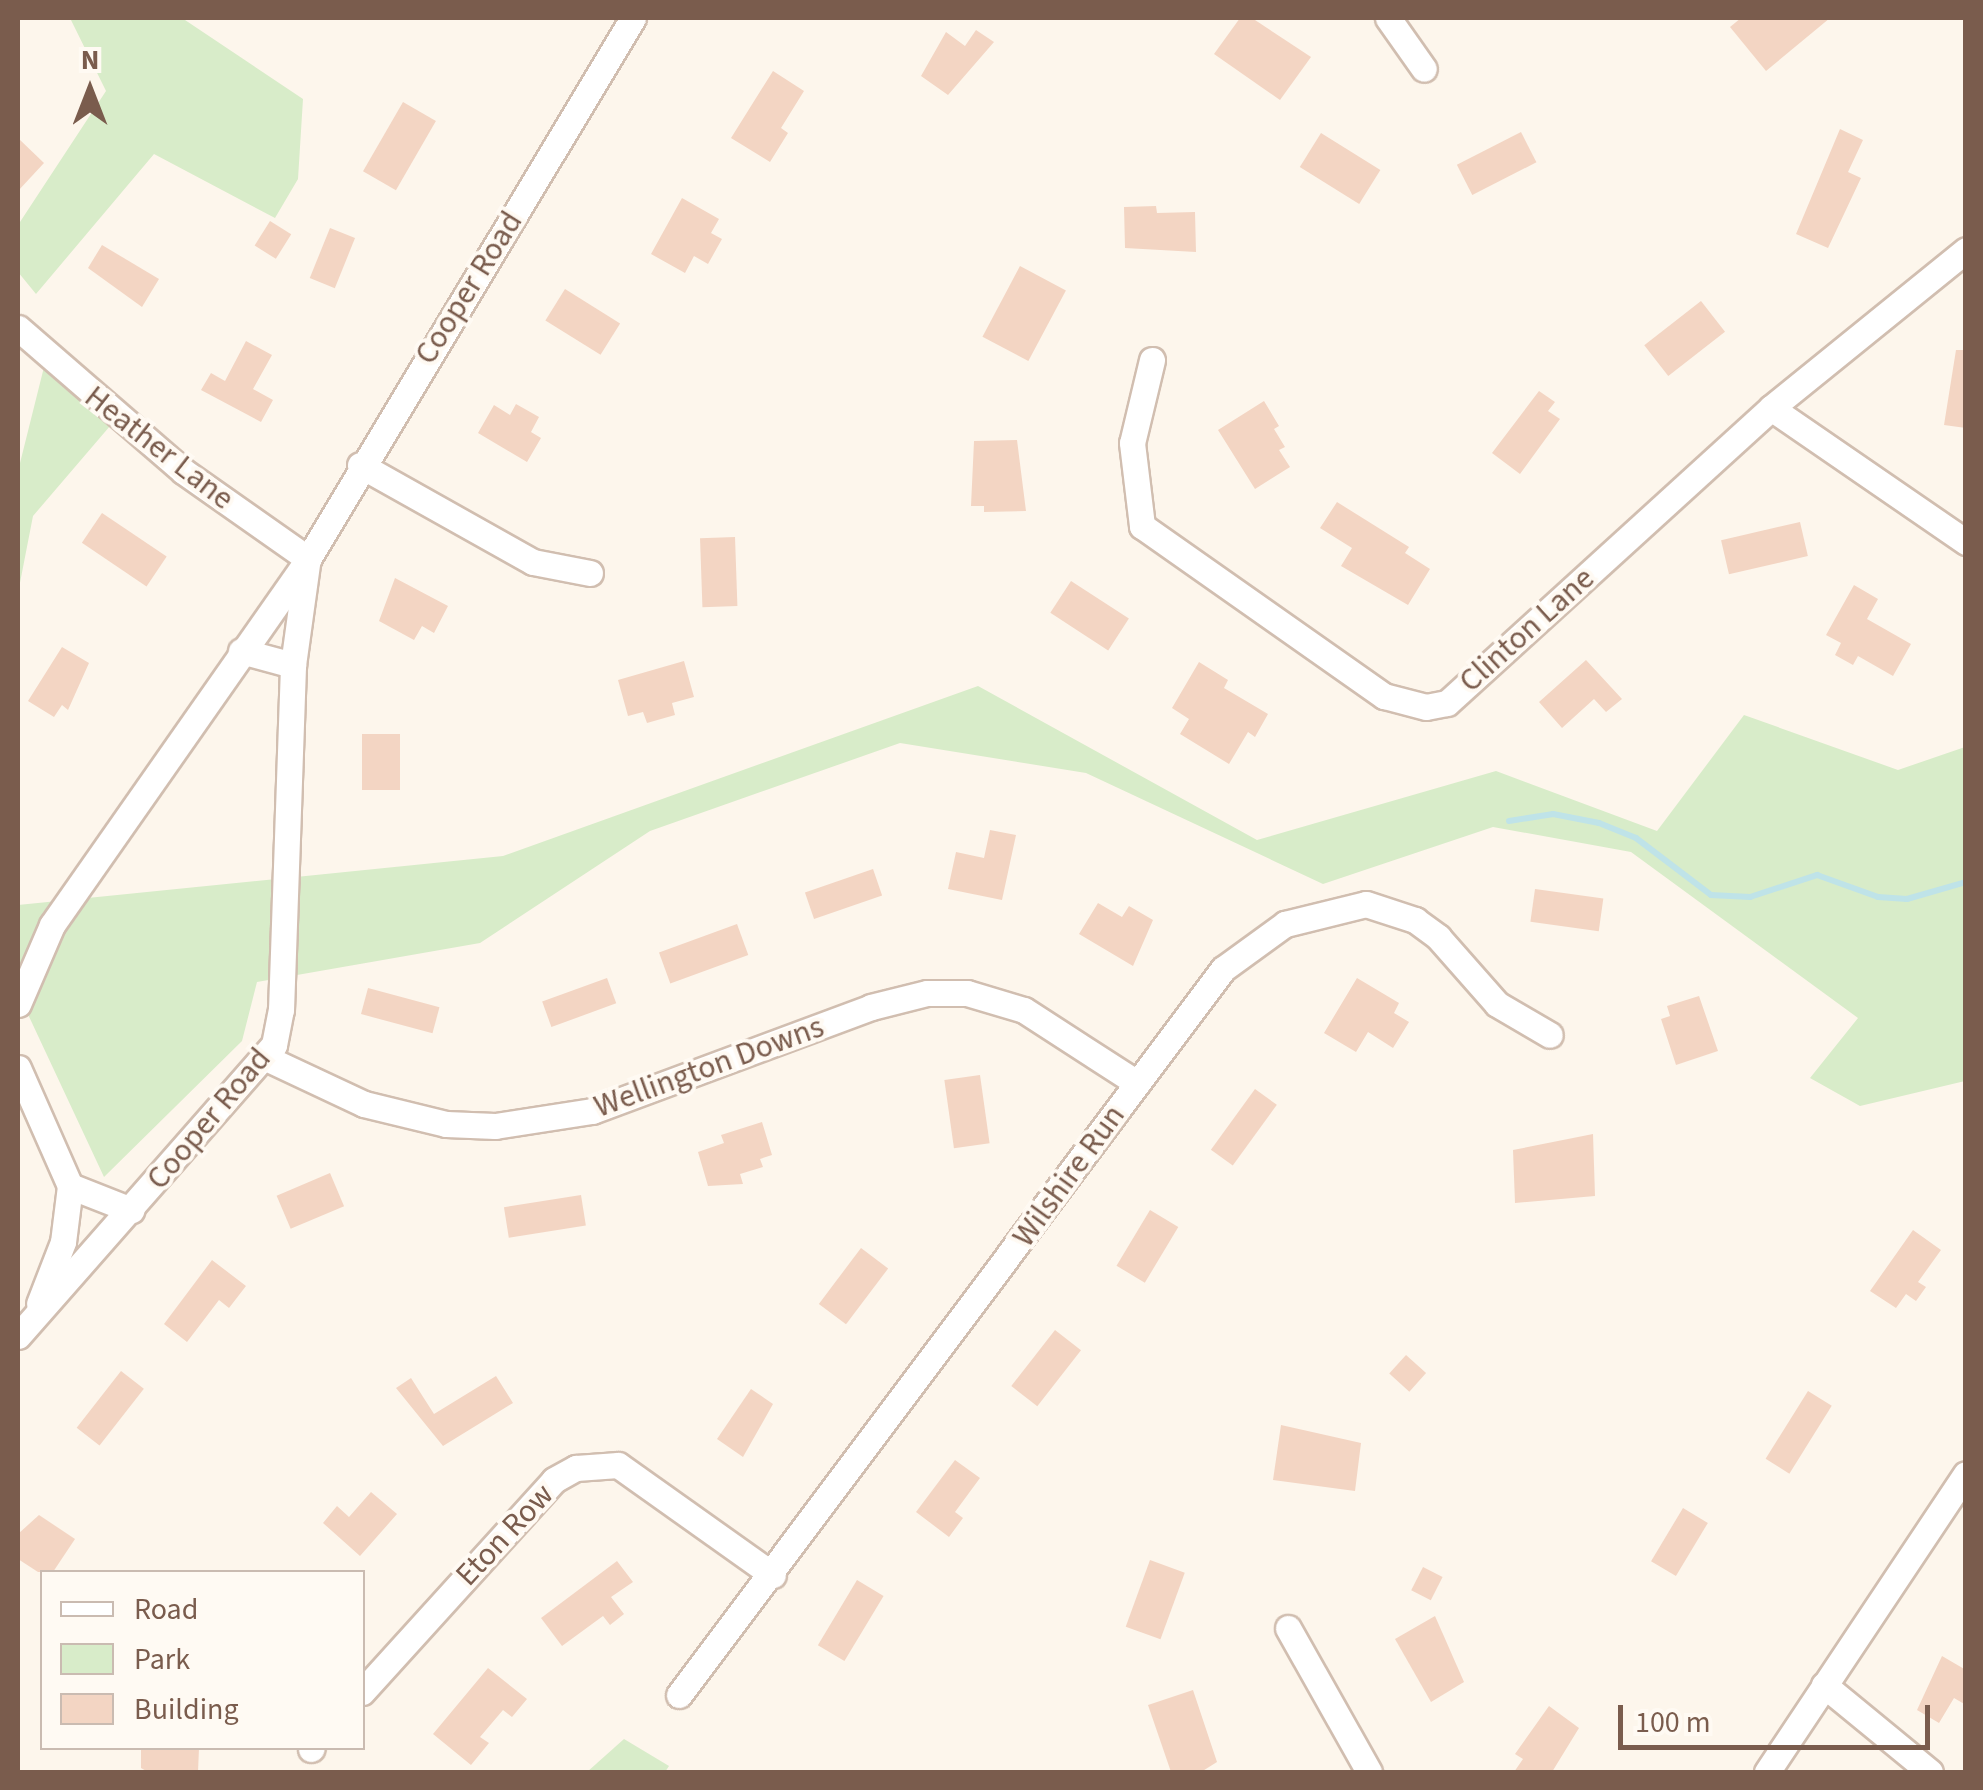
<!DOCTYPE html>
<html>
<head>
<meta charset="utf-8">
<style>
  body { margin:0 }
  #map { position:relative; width:1983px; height:1790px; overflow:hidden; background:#fdf6ec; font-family:"Source Sans 3",sans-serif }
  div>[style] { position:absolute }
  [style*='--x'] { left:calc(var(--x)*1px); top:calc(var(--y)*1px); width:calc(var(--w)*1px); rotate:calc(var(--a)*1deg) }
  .green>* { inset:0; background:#d8ecc9 }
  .stream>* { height:6px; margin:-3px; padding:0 3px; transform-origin:3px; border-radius:3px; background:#bfe3e8 }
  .building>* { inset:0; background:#f3d5c3; transform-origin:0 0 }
  .roads { filter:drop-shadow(2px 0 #d1beb0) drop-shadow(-2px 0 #d1beb0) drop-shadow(0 2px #d1beb0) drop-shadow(0 -2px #d1beb0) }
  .minor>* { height:25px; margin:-12.5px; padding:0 12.5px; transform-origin:12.5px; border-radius:12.5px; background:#fff }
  span { translate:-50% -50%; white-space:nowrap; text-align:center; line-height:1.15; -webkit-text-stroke:8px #fffaf3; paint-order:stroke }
  .street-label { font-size:32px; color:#7a5c4d }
  .frame { position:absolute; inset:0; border:20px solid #7a5c4d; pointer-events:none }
  .legend { position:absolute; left:40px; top:1570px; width:325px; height:180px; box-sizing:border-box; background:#fffaf3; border:2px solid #cabbb1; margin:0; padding:12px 18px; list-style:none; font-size:30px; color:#7a5c4d }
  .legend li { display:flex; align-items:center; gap:20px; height:50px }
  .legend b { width:50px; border:2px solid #cabbb1 }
  .north { position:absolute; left:40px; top:40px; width:100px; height:100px; -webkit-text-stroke:8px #fffaf3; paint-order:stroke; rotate:0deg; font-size:28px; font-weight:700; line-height:40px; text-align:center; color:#7a5c4d }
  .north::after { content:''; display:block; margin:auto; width:35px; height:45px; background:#7a5c4d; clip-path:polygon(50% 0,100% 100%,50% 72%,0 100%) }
  .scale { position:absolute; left:1618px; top:1705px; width:312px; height:45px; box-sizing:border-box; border:5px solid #7a5c4d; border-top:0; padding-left:12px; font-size:30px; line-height:35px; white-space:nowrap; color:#7a5c4d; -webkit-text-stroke:8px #fffaf3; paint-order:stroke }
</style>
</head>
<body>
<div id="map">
  <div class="green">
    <i style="clip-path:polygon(70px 18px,182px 18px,303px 99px,298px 179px,275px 218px,154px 154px,36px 294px,18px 272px,18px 225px,106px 91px)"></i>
    <i style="clip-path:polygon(48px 351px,116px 419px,33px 516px,18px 593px,18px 471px)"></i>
    <i style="clip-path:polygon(978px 686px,1257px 840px,1496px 771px,1657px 831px,1744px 715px,1898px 770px,1965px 747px,1965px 1081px,1860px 1106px,1810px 1078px,1858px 1018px,1631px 852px,1493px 827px,1323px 884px,1086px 773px,900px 743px,650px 831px,480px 943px,257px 982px,242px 1041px,104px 1177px,18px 993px,18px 905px,503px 856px)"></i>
    <i style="clip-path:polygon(624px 1739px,669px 1766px,665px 1772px,587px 1772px)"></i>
  </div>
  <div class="stream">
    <i style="--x:1509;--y:821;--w:45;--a:-9"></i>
    <i style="--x:1553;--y:814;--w:47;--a:11.1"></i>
    <i style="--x:1599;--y:823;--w:40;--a:22"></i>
    <i style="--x:1636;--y:838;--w:94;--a:37.2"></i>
    <i style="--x:1711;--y:895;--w:39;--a:3"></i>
    <i style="--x:1750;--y:897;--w:71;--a:-18.2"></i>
    <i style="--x:1817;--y:875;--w:65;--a:19.8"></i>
    <i style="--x:1878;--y:897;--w:29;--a:4"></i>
    <i style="--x:1907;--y:899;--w:61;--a:-16.1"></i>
  </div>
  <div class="building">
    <i style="clip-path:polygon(1240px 18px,1252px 18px,1311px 57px,1280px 100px,1214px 54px)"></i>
    <i style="clip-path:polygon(1741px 18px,1830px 18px,1766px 71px,1730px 27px)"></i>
    <i style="clip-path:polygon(976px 30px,994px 42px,948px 95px,921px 76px,946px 32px,965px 46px)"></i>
    <i style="clip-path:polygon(773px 71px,804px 91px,781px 128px,788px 133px,770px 162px,731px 138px)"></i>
    <i style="left:403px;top:102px;width:38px;height:80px;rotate:30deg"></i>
    <i style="clip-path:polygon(1840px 129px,1863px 140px,1848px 172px,1861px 178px,1828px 248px,1796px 234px)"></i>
    <i style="left:1521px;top:132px;width:34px;height:72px;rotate:63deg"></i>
    <i style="left:1321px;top:133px;width:70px;height:40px;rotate:32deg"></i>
    <i style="clip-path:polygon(18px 138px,44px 163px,18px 191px)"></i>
    <i style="clip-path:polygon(682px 198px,719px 219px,711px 233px,722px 239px,708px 264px,694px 256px,685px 273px,651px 254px)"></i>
    <i style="clip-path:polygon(1156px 206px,1157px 213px,1195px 212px,1196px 252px,1125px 248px,1124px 207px)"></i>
    <i style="left:270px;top:221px;width:25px;height:29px;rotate:32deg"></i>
    <i style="left:330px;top:228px;width:27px;height:54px;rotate:22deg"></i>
    <i style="clip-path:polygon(102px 245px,159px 279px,142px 307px,88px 268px)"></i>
    <i style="left:1020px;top:266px;width:52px;height:80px;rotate:28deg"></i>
    <i style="left:565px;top:289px;width:65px;height:37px;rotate:32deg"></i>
    <i style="left:1701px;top:301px;width:39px;height:72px;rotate:52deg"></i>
    <i style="clip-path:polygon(246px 341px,272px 355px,253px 389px,273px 400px,261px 422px,201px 390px,211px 373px,225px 381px)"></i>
    <i style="clip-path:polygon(1956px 350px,1966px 350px,1966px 428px,1944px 425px)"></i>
    <i style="clip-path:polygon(1539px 391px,1555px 402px,1548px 411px,1560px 419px,1520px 474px,1492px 453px)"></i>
    <i style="clip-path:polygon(1264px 401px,1279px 426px,1274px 429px,1285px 447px,1279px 450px,1290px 467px,1255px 489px,1218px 430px)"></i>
    <i style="clip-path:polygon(516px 404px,539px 417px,531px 432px,541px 438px,527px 462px,478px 433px,494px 405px,510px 415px)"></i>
    <i style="clip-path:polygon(1017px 440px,1026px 511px,984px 512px,984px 506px,971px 506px,974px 441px)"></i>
    <i style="clip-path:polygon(1337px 502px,1409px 547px,1405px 553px,1430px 569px,1408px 605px,1341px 566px,1352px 548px,1320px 528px)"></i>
    <i style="left:102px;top:513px;width:78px;height:36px;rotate:34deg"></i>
    <i style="left:1800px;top:522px;width:35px;height:81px;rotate:77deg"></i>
    <i style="left:735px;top:537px;width:69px;height:35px;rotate:88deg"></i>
    <i style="clip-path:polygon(395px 578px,448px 606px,434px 633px,422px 626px,414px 640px,379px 621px)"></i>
    <i style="left:1071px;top:581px;width:69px;height:38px;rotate:33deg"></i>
    <i style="clip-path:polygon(1854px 585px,1878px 599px,1867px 619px,1911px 644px,1893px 676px,1858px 656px,1853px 665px,1835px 655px,1841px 643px,1826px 635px)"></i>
    <i style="clip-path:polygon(62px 647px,89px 663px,68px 710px,62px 705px,54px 717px,28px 701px)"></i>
    <i style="clip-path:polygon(1586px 660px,1622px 699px,1606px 712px,1594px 699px,1562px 728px,1539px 702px)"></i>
    <i style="clip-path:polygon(684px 661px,694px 697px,672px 703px,675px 715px,647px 723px,643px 712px,628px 716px,618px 680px)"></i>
    <i style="clip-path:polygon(1199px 662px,1228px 680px,1224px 688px,1268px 714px,1255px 737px,1248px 732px,1229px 764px,1180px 734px,1189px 719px,1172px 708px)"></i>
    <i style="left:362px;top:734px;width:38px;height:56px"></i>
    <i style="clip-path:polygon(990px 830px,1016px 835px,1002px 900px,948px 889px,956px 852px,984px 858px)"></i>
    <i style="left:873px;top:869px;width:28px;height:72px;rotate:71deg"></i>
    <i style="left:1535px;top:889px;width:69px;height:33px;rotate:8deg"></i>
    <i style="clip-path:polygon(1098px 903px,1122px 917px,1129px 906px,1153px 920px,1133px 966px,1079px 934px)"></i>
    <i style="left:737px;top:924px;width:33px;height:83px;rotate:70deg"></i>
    <i style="left:607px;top:978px;width:27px;height:69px;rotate:70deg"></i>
    <i style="clip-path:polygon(1357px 978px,1399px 1003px,1394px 1013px,1409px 1022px,1393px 1048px,1368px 1032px,1356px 1052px,1324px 1033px)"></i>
    <i style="left:368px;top:988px;width:74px;height:27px;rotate:15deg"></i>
    <i style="clip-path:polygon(1699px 996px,1718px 1051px,1676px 1065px,1661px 1019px,1670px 1016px,1667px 1006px)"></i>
    <i style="left:980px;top:1075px;width:69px;height:36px;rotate:82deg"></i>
    <i style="left:1255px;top:1089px;width:27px;height:75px;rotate:36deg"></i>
    <i style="clip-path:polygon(762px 1122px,772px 1155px,760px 1159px,763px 1167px,740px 1174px,743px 1184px,708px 1186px,698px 1152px,724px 1143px,721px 1135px)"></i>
    <i style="clip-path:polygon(1593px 1134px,1595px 1196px,1515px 1203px,1513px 1150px)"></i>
    <i style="left:330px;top:1173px;width:36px;height:58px;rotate:67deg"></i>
    <i style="left:581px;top:1195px;width:31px;height:78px;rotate:81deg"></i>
    <i style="left:1150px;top:1210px;width:33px;height:65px;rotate:31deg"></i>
    <i style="clip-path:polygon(1913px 1230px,1941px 1250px,1918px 1282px,1926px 1287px,1916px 1301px,1906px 1294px,1896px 1308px,1870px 1291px)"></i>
    <i style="left:861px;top:1248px;width:34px;height:70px;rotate:37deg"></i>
    <i style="clip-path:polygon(212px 1260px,246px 1286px,229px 1308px,219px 1300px,187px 1342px,164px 1324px)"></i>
    <i style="left:1055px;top:1330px;width:33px;height:71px;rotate:38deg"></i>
    <i style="left:1406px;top:1355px;width:27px;height:25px;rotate:42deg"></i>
    <i style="left:121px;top:1371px;width:29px;height:72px;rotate:38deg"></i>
    <i style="clip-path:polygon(496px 1376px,513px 1403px,443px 1446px,396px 1388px,411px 1378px,434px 1414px)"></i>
    <i style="clip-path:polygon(751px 1389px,773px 1404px,743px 1457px,717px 1439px)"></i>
    <i style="left:1808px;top:1391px;width:28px;height:80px;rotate:32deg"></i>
    <i style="clip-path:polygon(1281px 1425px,1361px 1443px,1355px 1491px,1273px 1480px)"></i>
    <i style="clip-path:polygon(955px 1460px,980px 1478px,955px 1512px,963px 1518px,949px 1537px,916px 1512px)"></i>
    <i style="clip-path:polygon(371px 1492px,397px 1514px,360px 1556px,323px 1523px,337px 1506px,349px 1517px)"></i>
    <i style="left:1683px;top:1508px;width:29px;height:62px;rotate:31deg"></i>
    <i style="clip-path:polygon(39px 1515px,75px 1539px,53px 1572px,38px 1572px,18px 1559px,18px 1534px)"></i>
    <i style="left:1150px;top:1560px;width:37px;height:71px;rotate:20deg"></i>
    <i style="clip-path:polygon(617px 1561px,633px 1582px,611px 1597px,624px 1614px,610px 1625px,603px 1616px,562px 1646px,541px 1618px)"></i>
    <i style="left:1423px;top:1567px;width:22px;height:26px;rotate:27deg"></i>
    <i style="left:857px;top:1580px;width:31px;height:76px;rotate:31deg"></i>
    <i style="clip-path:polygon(1435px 1616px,1464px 1682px,1431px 1702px,1395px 1639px)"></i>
    <i style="clip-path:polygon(1942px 1656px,1966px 1670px,1966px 1705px,1954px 1698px,1939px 1723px,1917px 1710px)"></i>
    <i style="clip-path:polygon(488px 1668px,527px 1699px,512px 1717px,503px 1710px,480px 1737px,489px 1743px,471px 1765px,433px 1734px)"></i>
    <i style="clip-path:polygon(1193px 1690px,1217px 1762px,1201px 1772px,1171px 1772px,1148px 1705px)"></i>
    <i style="clip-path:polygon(1549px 1706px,1579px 1728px,1552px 1772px,1514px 1772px,1523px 1759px,1515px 1754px)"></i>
    <i style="clip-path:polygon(141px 1748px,199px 1748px,198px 1772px,148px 1772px,141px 1768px)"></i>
  </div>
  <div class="roads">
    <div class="minor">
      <i style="--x:1388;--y:18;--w:62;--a:54.8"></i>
      <i style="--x:18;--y:328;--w:218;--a:40.9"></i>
      <i style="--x:183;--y:471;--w:153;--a:35.1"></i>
      <i style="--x:1152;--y:360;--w:85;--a:103.5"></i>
      <i style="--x:1132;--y:443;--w:84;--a:83.1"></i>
      <i style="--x:1142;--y:526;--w:296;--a:35.1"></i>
      <i style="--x:1384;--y:696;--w:43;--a:14.7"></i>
      <i style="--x:1426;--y:707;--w:21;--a:-11"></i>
      <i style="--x:1447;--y:703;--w:438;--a:-42.3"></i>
      <i style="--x:1771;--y:408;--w:251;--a:-39"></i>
      <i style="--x:1771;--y:408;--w:237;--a:34.5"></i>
      <i style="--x:360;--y:465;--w:198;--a:29.3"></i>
      <i style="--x:533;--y:562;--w:58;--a:10.9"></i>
      <i style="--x:241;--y:651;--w:54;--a:15.1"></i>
      <i style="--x:18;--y:1004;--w:86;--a:-66.7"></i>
      <i style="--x:52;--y:925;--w:447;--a:-55"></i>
      <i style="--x:308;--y:559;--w:631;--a:-59.01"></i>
      <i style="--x:266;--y:1058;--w:108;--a:25.1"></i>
      <i style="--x:364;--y:1104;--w:84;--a:13.7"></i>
      <i style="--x:446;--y:1124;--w:49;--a:2.3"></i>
      <i style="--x:495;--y:1126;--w:98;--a:-8.8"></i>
      <i style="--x:592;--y:1111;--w:298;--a:-20.4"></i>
      <i style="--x:871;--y:1007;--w:58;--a:-14"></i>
      <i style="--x:927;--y:993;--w:40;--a:0"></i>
      <i style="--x:967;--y:993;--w:59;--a:16.6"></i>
      <i style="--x:1024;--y:1010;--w:135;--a:32.9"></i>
      <i style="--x:18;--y:1068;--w:129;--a:66.2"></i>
      <i style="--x:70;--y:1186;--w:56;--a:97.1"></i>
      <i style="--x:63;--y:1242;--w:66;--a:111.2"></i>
      <i style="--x:70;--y:1186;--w:66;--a:21.5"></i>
      <i style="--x:18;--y:1336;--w:388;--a:-48.7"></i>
      <i style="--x:274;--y:1045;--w:36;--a:-79"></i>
      <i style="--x:281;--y:1010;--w:345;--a:-88"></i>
      <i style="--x:293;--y:665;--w:102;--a:-82.1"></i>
      <i style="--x:1288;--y:1628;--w:165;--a:60.6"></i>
      <i style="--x:1824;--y:1685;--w:137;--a:39.4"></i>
      <i style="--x:362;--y:1692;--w:286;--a:-47.8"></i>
      <i style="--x:554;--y:1480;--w:25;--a:-29"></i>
      <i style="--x:576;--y:1468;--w:42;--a:-4.1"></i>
      <i style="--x:618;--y:1465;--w:190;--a:35.4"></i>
      <i style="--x:679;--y:1695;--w:907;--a:-53.16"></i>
      <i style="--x:1223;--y:969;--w:77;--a:-36"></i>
      <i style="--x:1285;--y:924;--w:83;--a:-13.9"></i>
      <i style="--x:1366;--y:904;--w:52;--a:18.1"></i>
      <i style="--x:1415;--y:920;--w:29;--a:36"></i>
      <i style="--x:1438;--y:937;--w:89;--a:48.6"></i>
      <i style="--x:1497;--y:1004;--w:61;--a:30.3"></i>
      <i style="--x:311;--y:1749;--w:1;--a:-45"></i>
      <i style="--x:1767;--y:1772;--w:358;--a:-56.3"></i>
    </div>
  </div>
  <div class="street-label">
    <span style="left:469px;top:288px;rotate:-58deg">Cooper Road</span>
    <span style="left:159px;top:448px;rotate:38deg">Heather Lane</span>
    <span style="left:1527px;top:630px;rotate:-42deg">Clinton Lane</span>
    <span style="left:709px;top:1067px;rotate:-20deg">Wellington Downs</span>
    <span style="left:209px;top:1119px;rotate:-50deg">Cooper Road</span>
    <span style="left:1069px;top:1176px;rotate:-54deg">Wilshire Run</span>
    <span style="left:505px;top:1535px;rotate:-47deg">Eton Row</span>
  </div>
  <div class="frame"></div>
  <ul class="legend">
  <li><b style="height:12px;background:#fff"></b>Road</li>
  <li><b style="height:28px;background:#d8ecc9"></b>Park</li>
  <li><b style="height:28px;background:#f3d5c3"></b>Building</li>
  </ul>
  <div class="north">N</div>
  <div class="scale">100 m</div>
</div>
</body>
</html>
